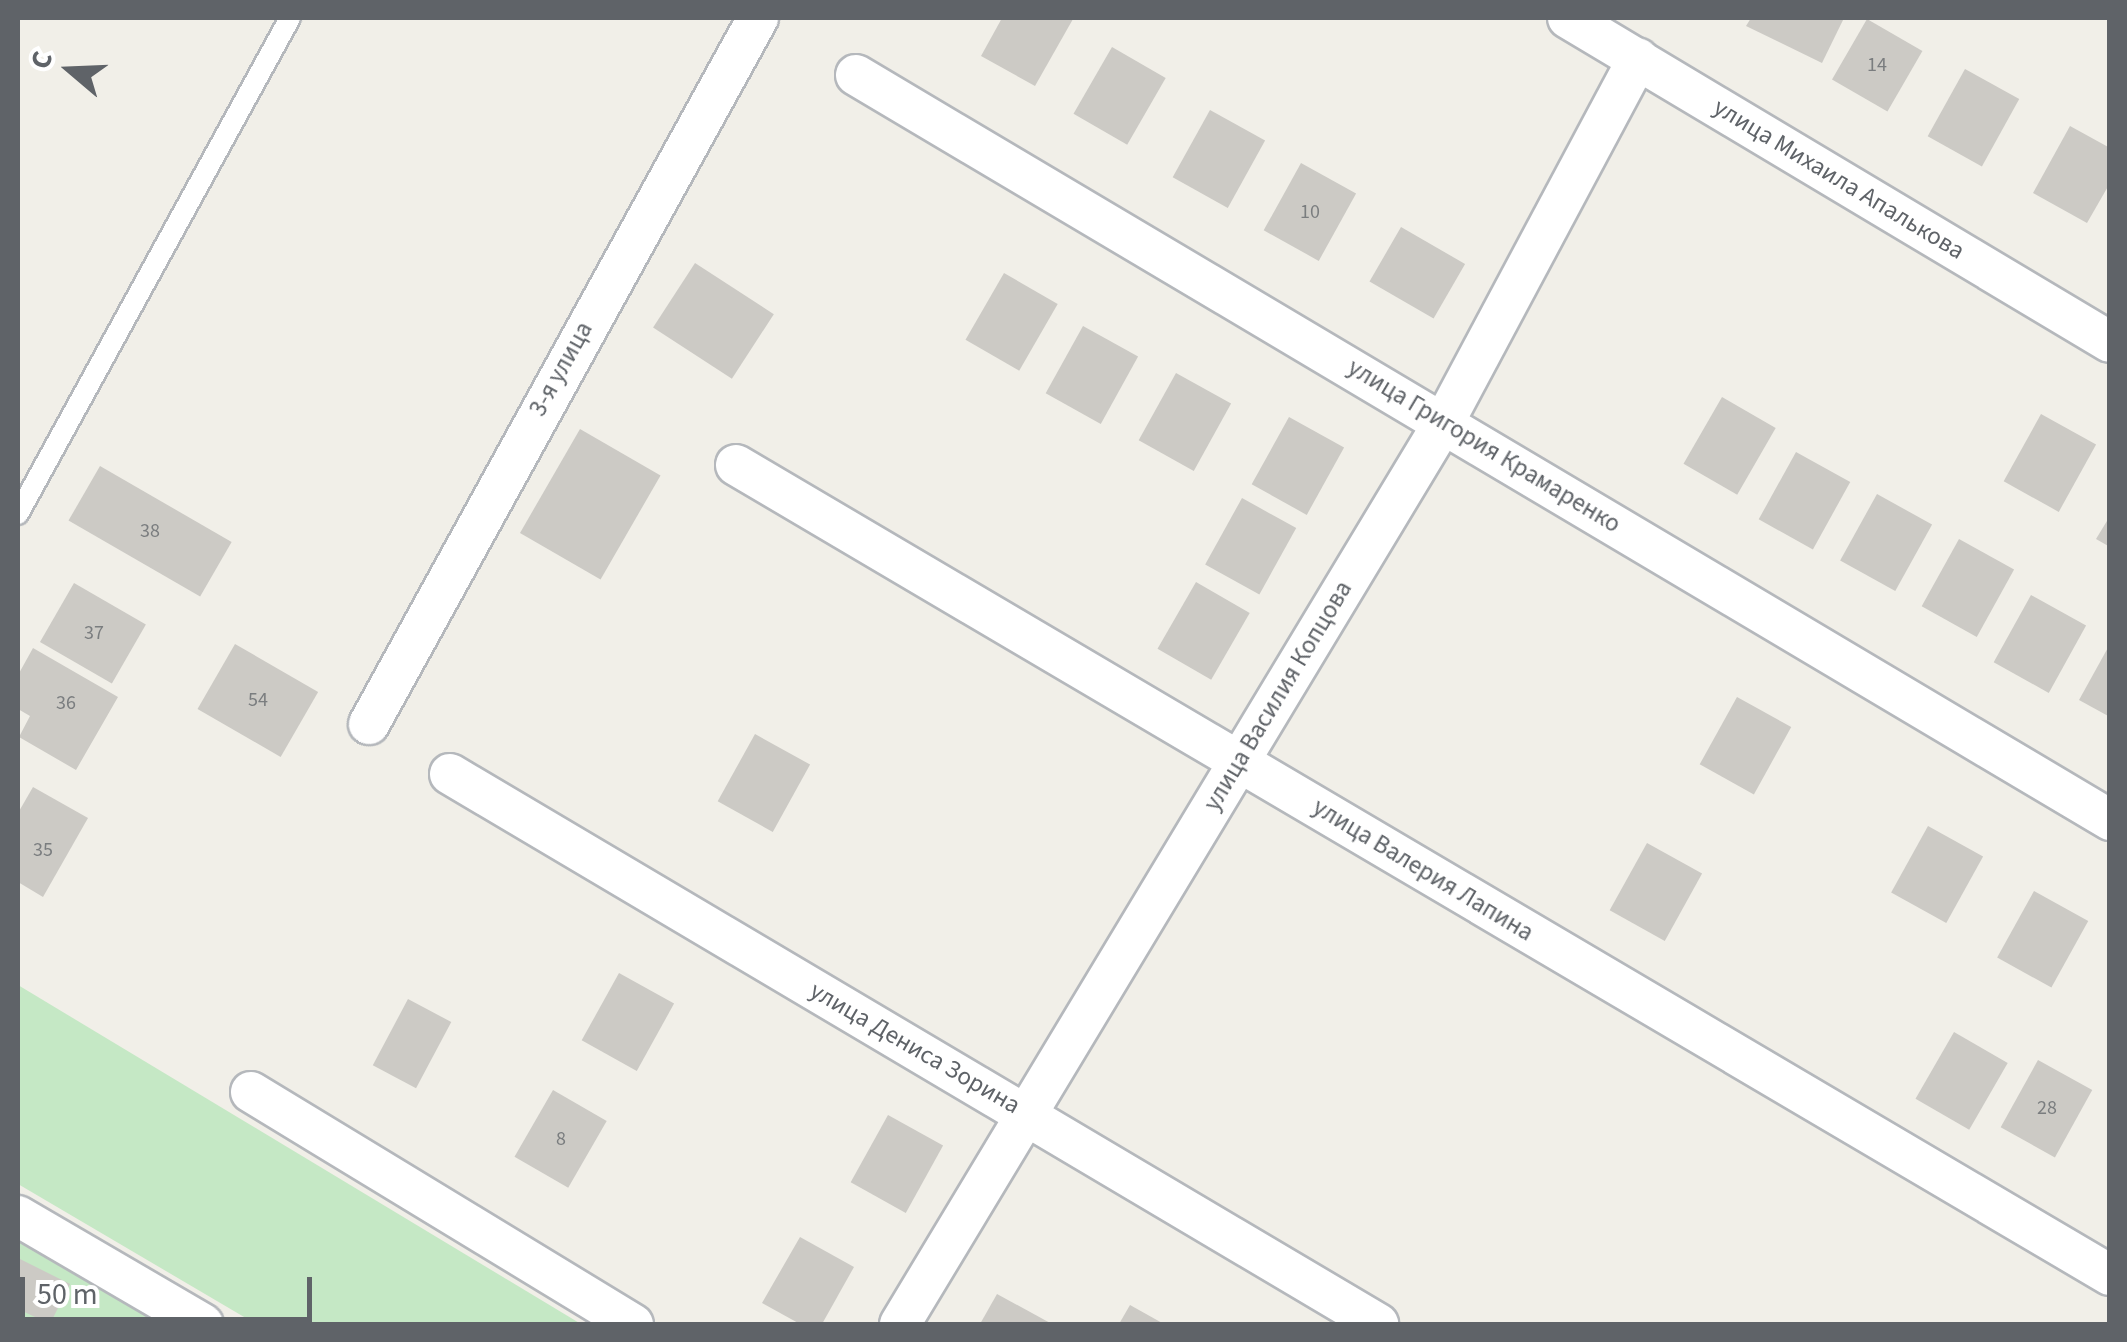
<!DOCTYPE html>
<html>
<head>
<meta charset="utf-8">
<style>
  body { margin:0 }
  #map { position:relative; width:2127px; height:1342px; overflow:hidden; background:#f1efe8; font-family:"Source Sans 3",sans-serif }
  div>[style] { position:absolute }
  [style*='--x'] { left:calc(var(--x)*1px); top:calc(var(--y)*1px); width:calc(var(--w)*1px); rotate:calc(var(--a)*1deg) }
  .green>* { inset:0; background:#c5e8c5 }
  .building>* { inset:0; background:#cccac5; transform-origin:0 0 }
  .roads { filter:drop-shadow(2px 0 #b5b8bc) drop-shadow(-2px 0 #b5b8bc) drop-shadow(0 2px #b5b8bc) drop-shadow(0 -2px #b5b8bc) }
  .lane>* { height:20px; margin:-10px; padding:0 10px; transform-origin:10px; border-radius:10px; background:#fff }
  .street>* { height:40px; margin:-20px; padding:0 20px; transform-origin:20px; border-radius:20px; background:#fff }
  span { translate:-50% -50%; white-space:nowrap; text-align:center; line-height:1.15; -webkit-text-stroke:8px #fff; paint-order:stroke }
  .number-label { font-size:20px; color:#7a7d7f }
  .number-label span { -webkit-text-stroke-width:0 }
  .street-label { font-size:25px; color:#5f6368 }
  .frame { position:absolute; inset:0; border:20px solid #5f6368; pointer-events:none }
  .north { position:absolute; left:20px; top:20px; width:100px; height:100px; -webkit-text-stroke:8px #fff; paint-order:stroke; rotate:289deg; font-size:28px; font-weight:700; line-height:40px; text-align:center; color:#5f6368 }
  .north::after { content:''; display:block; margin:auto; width:35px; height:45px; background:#5f6368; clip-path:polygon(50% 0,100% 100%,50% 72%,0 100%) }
  .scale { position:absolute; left:20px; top:1277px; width:292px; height:45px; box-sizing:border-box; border:5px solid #5f6368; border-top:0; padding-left:12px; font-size:30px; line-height:35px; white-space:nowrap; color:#5f6368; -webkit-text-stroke:8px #fff; paint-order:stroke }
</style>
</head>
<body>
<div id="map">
  <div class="green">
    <i style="clip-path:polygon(18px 985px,581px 1324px,256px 1324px,18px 1184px)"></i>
    <i style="clip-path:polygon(18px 1240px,164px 1324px,18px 1324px)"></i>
  </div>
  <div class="building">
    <i style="clip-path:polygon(1002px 18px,1073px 19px,1035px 86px,981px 56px)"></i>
    <i style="clip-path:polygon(1751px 18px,1844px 18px,1822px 63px,1746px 26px)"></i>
    <i style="left:1867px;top:19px;width:64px;height:70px;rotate:30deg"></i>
    <i style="left:1112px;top:47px;width:62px;height:77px;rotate:30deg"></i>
    <i style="left:1965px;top:69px;width:62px;height:77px;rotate:29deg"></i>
    <i style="left:1210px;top:110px;width:63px;height:77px;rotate:29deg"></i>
    <i style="clip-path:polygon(2070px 126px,2110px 148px,2110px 183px,2087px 223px,2033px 193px)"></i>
    <i style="left:1301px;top:163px;width:63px;height:77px;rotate:29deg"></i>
    <i style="left:1401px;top:227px;width:74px;height:63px;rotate:30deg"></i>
    <i style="left:695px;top:263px;width:94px;height:77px;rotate:33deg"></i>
    <i style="left:1004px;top:273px;width:62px;height:77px;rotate:30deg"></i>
    <i style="left:1083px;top:326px;width:63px;height:77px;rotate:29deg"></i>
    <i style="left:1176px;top:373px;width:63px;height:77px;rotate:29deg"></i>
    <i style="left:1722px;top:397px;width:62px;height:77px;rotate:30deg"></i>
    <i style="left:2041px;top:414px;width:63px;height:77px;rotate:29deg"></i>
    <i style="left:1289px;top:417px;width:63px;height:77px;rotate:29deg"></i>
    <i style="left:580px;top:429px;width:93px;height:120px;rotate:30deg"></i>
    <i style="left:1796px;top:452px;width:62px;height:77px;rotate:29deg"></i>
    <i style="left:100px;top:466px;width:152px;height:63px;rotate:30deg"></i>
    <i style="left:1877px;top:494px;width:63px;height:76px;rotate:29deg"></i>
    <i style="left:1242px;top:498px;width:62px;height:76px;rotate:29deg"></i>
    <i style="clip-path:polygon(2110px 516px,2110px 547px,2096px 539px)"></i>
    <i style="left:1959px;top:539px;width:63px;height:77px;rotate:29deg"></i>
    <i style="left:1196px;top:582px;width:62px;height:77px;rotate:30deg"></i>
    <i style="left:74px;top:583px;width:83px;height:68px;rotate:30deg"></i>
    <i style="left:2031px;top:595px;width:63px;height:77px;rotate:29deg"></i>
    <i style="left:235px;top:644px;width:96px;height:75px;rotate:30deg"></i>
    <i style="clip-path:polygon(2110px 644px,2110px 717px,2079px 700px)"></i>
    <i style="clip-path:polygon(33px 648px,118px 697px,76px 770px,19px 737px,30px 716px,18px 709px,18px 675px)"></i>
    <i style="left:1737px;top:697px;width:62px;height:77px;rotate:29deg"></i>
    <i style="left:755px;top:734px;width:63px;height:77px;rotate:29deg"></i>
    <i style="clip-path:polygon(33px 787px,88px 818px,43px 897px,18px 882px,18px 813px)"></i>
    <i style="left:1928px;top:826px;width:63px;height:76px;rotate:29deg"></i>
    <i style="left:1647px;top:843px;width:63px;height:77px;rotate:29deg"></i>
    <i style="left:2034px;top:891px;width:62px;height:76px;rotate:29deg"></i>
    <i style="left:619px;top:973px;width:63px;height:77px;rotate:29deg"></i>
    <i style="left:408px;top:999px;width:49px;height:75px;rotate:28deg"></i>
    <i style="left:1954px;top:1032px;width:62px;height:77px;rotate:30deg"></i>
    <i style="left:2038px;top:1060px;width:62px;height:77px;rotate:29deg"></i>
    <i style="left:553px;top:1090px;width:62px;height:77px;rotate:30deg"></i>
    <i style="left:888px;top:1115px;width:63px;height:77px;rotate:29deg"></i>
    <i style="clip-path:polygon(800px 1237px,854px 1267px,822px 1324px,800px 1324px,762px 1303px)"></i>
    <i style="clip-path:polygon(18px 1258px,70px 1284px,50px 1324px,18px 1309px)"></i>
    <i style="clip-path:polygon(997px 1294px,1052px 1324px,980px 1324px)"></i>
    <i style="clip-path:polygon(1130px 1305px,1164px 1324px,1119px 1324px)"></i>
  </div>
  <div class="roads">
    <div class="lane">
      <i style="--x:18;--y:514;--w:566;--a:-61.26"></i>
    </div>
    <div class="street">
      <i style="--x:1568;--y:18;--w:631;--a:30.87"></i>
      <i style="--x:856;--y:75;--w:1459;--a:30.71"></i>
      <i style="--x:736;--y:465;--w:1595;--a:30.52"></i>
      <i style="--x:369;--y:724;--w:806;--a:-61.15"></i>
      <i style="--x:450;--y:774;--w:1079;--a:30.65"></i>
      <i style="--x:251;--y:1092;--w:447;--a:31.3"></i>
      <i style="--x:18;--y:1216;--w:214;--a:30.3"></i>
      <i style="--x:900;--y:1324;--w:1053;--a:-58.91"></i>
      <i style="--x:1444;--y:422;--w:412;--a:-61.9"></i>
    </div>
  </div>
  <div class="number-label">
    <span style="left:1877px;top:65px">14</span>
    <span style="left:1310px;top:212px">10</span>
    <span style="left:150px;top:531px">38</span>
    <span style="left:94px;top:633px">37</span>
    <span style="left:258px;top:700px">54</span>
    <span style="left:66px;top:703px">36</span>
    <span style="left:43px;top:850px">35</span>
    <span style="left:2047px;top:1108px">28</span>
    <span style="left:561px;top:1139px">8</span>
  </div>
  <div class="street-label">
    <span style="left:1839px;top:179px;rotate:31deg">улица Михаила Апалькова</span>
    <span style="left:561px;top:369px;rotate:-61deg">3-я улица</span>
    <span style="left:1484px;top:446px;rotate:31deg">улица Григория Крамаренко</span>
    <span style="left:1278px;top:696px;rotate:-59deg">улица Василия Копцова</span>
    <span style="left:1423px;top:870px;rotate:31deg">улица Валерия Лапина</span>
    <span style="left:915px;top:1048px;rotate:30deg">улица Дениса Зорина</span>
  </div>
  <div class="frame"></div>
  <div class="north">С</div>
  <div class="scale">50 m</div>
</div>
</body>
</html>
